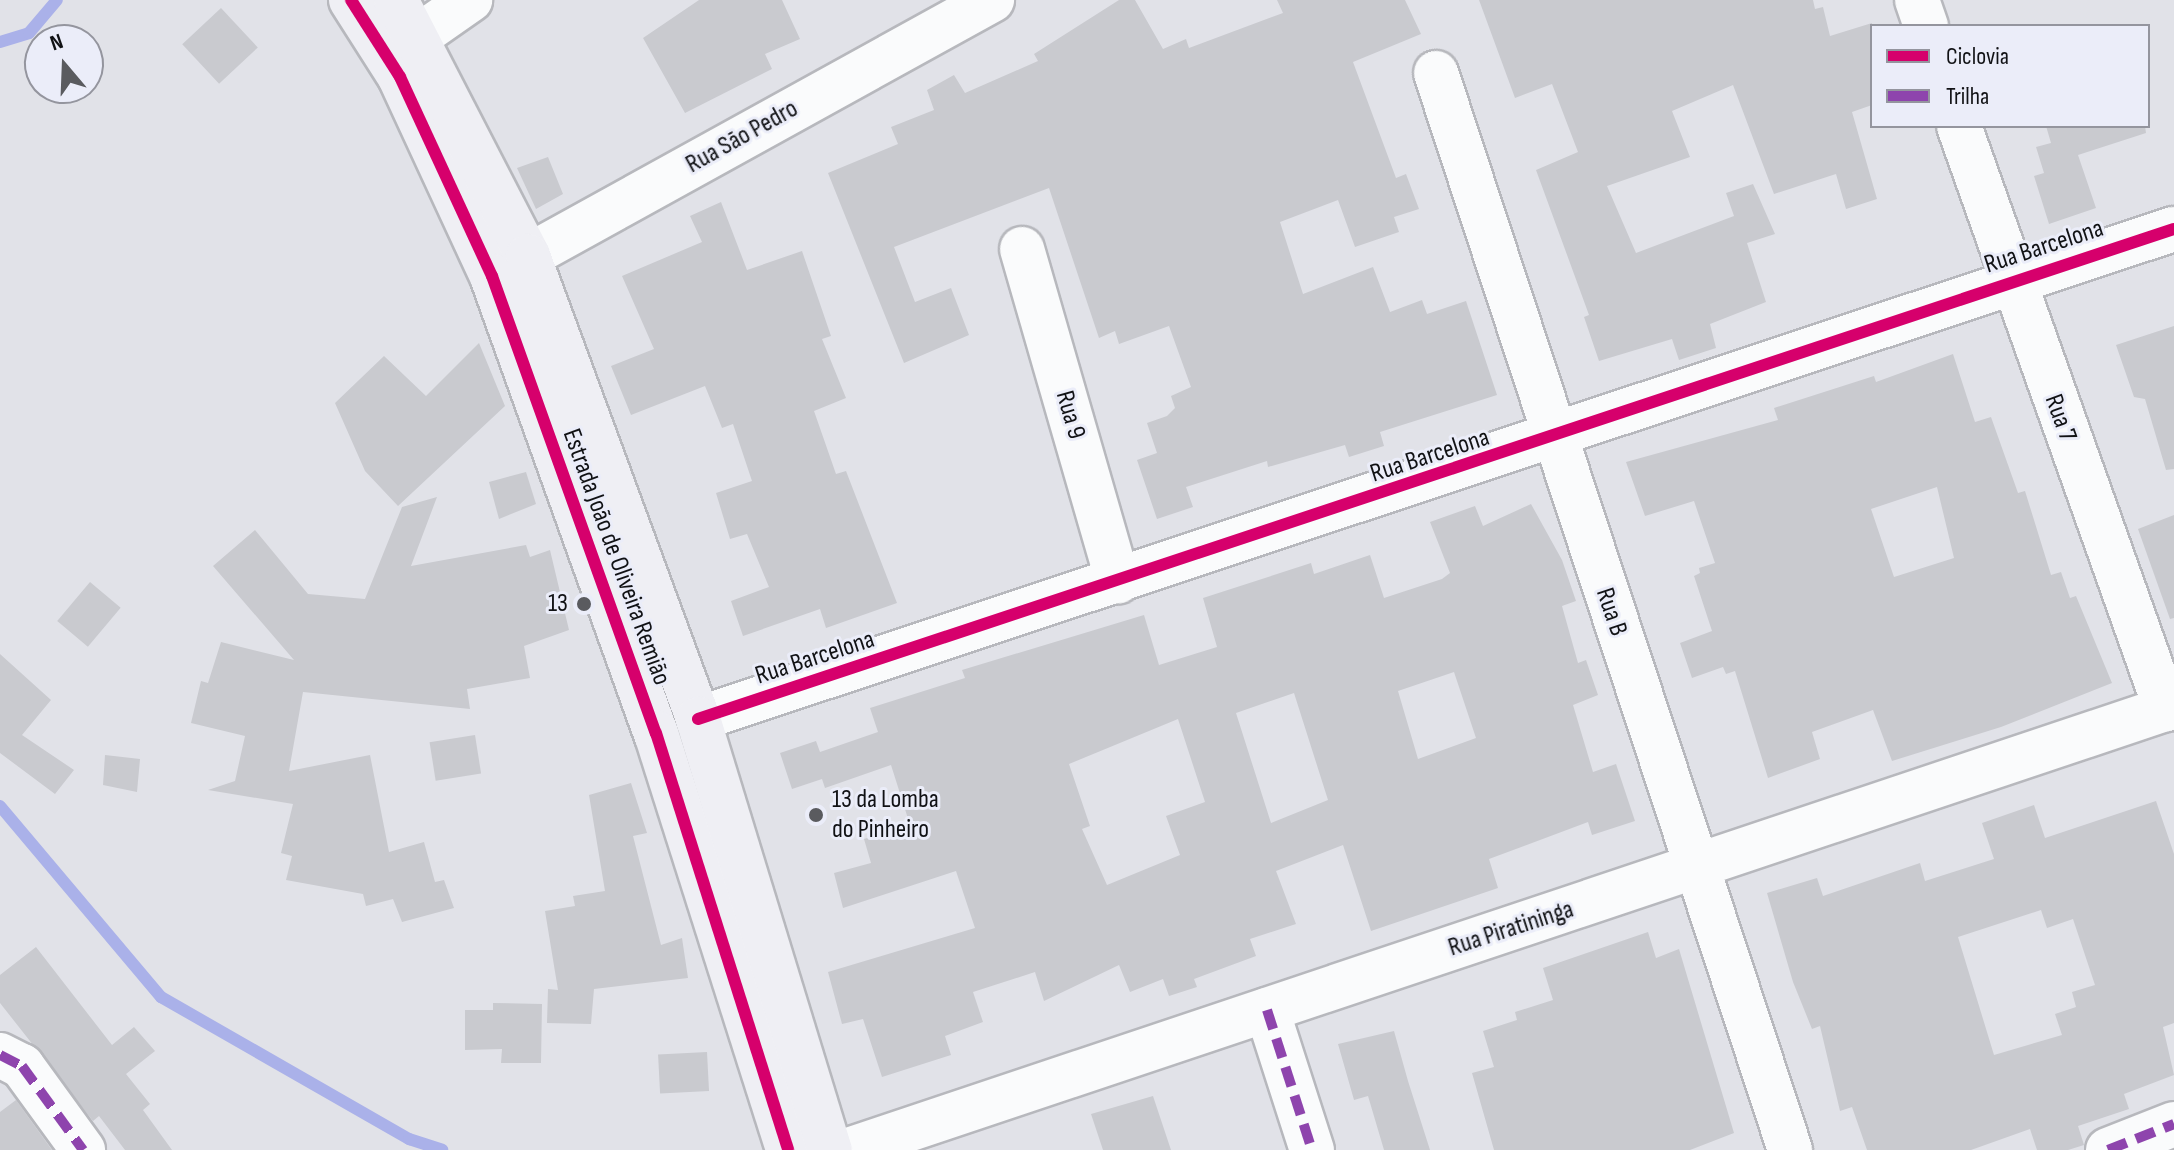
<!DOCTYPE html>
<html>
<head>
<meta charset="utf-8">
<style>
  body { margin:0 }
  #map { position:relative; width:2174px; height:1150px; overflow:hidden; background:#e1e2e8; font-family:"Sofia Sans Condensed",sans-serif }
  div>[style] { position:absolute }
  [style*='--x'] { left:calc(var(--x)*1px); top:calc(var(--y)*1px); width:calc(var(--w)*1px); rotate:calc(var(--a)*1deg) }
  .stream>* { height:12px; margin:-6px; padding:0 6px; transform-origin:6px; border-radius:6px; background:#aab1e9 }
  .building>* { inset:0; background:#c9cacf; transform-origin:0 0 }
  .roads { filter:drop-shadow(2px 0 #b7b8bd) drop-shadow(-2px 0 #b7b8bd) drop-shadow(0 2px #b7b8bd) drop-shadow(0 -2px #b7b8bd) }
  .minor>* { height:44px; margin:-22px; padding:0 22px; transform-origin:22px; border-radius:22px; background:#fafbfc }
  .major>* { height:44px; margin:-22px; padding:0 22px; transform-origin:22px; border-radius:22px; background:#efeff4 }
  .quiet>* { height:10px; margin-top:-5px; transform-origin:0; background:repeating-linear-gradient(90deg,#8e44ad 0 20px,transparent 0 30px) }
  .cycleway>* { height:12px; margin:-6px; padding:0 6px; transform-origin:6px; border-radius:6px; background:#d6006c }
  .dots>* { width:22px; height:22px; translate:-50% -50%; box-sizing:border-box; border:4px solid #ebedf9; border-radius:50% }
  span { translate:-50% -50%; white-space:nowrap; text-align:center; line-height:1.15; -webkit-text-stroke:6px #ebedf9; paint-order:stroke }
  .street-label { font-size:26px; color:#111215 }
  .poi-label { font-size:26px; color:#111215 }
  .right { translate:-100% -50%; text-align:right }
  .left { translate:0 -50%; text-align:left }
  .legend { position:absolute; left:1870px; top:24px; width:280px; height:104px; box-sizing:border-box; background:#ebedf9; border:2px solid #94959e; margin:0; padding:10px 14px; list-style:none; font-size:24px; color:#111215 }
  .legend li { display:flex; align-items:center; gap:16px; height:40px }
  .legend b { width:40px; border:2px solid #94959e }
  .north { position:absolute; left:24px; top:24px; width:80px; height:80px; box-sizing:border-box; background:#ebedf9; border:2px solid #94959e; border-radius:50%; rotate:341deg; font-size:22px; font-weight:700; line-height:32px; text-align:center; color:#111215 }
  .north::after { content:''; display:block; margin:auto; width:28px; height:36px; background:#5a5b5f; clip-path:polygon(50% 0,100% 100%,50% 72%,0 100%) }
</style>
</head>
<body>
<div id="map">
  <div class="stream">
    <i style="--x:0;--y:42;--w:30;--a:-17"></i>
    <i style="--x:29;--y:33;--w:43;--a:-49.7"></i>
    <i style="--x:0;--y:806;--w:250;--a:49.9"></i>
    <i style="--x:161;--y:997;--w:286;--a:29.8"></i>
    <i style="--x:409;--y:1139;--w:35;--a:18"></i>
  </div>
  <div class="building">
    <i style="clip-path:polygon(699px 0,782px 0,800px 39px,765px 54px,772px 69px,685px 113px,643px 38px)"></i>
    <i style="clip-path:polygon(1119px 0,1135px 0,1163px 49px,1186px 39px,1189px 48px,1283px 13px,1277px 0,1405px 0,1421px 34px,1353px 62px,1396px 178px,1406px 174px,1419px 209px,1394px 217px,1399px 232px,1355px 247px,1338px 200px,1280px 222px,1303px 294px,1373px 267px,1390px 312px,1422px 300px,1427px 314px,1466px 301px,1497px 395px,1380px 432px,1384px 446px,1349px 457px,1345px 445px,1268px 467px,1267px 461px,1186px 487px,1193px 507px,1157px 519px,1137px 460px,1157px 453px,1147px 423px,1167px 416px,1175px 408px,1171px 396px,1191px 387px,1169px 326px,1119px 344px,1115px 331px,1099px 338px,1049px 188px,894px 247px,915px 302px,951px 288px,969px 335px,904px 363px,828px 173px,898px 144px,891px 127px,934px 110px,927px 90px,954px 75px,965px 93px,1038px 61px,1034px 54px)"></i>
    <i style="clip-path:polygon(1479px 0,1813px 0,1815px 9px,1823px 7px,1830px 36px,1872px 23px,1872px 105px,1852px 112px,1877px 199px,1846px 209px,1836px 174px,1774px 194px,1733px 85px,1672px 111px,1690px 157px,1607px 186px,1636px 253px,1734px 216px,1726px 193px,1753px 184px,1775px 234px,1747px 243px,1766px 302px,1710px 324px,1716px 348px,1679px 360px,1672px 339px,1599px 361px,1584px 317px,1589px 315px,1536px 170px,1578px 152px,1552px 84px,1515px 98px)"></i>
    <i style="left:221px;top:8px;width:54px;height:53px;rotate:47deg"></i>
    <i style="clip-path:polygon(2046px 126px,2145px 126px,2146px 133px,2078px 155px,2096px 208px,2049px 224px,2034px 176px,2044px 173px,2036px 147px,2051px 143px)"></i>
    <i style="clip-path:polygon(548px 157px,563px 194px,536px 209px,517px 168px)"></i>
    <i style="clip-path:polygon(721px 202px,747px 270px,802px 251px,831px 336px,822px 339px,846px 398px,814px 411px,836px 474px,846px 471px,897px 603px,826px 628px,820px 609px,743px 636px,731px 601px,769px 587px,747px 534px,730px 539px,716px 493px,752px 481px,733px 424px,722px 428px,705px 386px,631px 415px,611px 366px,654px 349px,622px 276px,702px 242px,690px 216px)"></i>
    <i style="clip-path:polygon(2174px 326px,2174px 469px,2166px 470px,2145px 399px,2134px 397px,2116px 345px)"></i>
    <i style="clip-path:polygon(479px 343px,505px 406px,398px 506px,365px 471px,335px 403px,384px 356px,426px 396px)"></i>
    <i style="clip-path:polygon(evenodd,1953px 354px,1975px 422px,1991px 417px,2018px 493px,2025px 491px,2051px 575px,2061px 572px,2070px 598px,2076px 596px,2112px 683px,2001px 727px,1892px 761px,1873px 710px,1812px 732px,1820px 759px,1768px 778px,1735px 671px,1726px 674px,1723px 667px,1692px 678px,1680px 643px,1712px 631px,1694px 576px,1700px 573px,1699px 568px,1715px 563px,1694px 501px,1645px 516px,1626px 462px,1778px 420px,1774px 408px,1874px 376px,1876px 382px,1953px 354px,1937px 487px,1954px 558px,1894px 577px,1871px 509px,1937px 487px)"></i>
    <i style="clip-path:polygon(526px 472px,536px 504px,499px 519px,489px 482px)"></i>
    <i style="clip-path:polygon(437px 497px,411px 566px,526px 545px,530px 557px,550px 550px,569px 630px,524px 646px,530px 678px,467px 689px,470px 709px,303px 692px,289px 771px,370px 755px,389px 852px,424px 842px,435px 882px,444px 880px,454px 908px,402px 922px,393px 899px,366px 906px,363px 894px,286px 880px,292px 856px,281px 853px,293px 804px,208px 790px,235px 781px,245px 736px,191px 723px,201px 681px,208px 683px,221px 642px,294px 660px,213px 566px,255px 530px,308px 594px,365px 599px,402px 507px)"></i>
    <i style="clip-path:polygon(evenodd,1531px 504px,1562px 560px,1576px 601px,1562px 606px,1578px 663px,1586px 660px,1598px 695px,1573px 705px,1593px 772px,1616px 764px,1635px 821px,1592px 835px,1588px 822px,1489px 859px,1498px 888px,1371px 931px,1343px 845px,1276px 871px,1296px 924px,1250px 939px,1256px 956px,1194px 979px,1197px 987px,1169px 996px,1163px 979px,1130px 992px,1119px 965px,1044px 1001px,1035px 972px,973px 992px,983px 1022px,945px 1036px,951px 1055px,882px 1077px,863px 1019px,842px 1024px,828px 972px,975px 928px,956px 871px,843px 908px,834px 873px,871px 863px,864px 839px,910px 825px,891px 765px,825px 788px,822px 779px,792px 789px,780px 753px,816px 741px,820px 752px,878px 732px,870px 708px,965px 678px,962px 670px,1144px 615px,1159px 665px,1217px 647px,1203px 598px,1311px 563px,1314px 574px,1370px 555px,1384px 598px,1442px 579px,1450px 573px,1430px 522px,1475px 506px,1483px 526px,1531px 504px,1454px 672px,1476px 738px,1418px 759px,1398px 691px,1454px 672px,1531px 504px,1294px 693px,1328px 800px,1271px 823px,1236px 713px,1294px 693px,1531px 504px,1178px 719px,1205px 802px,1166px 816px,1180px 855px,1107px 885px,1082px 829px,1090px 826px,1069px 764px,1178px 719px)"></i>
    <i style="clip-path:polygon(2174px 515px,2174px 618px,2170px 619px,2138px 529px)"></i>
    <i style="left:90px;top:582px;width:40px;height:51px;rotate:40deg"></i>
    <i style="clip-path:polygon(0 654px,51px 700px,22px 735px,74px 770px,55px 794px,0 753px)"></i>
    <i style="left:475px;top:735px;width:39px;height:46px;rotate:81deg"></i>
    <i style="clip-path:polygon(105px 755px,140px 759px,137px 792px,103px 785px)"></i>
    <i style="clip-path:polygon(631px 783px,647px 833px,633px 836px,661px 945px,682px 938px,688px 978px,594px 989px,591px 1024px,547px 1023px,548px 989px,558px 990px,545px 911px,575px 906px,573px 896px,605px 891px,589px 795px)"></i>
    <i style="clip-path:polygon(evenodd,2156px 801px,2174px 854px,2174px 1023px,2163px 1027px,2174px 1075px,2124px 1094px,2129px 1109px,2078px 1126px,2084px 1145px,2068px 1150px,2037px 1150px,2030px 1129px,1971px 1150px,1867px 1150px,1852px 1107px,1840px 1111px,1820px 1026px,1812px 1029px,1793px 982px,1767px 893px,1817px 878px,1823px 896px,1920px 863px,1925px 881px,1994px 859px,1982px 823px,2034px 805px,2045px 838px,2156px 801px,2041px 910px,2047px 928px,2073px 919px,2095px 985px,2072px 992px,2076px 1007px,2055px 1014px,2062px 1035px,1994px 1055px,1958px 937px,2041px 910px)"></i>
    <i style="clip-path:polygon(1648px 932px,1656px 958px,1679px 949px,1734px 1133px,1690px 1150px,1494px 1150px,1472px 1073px,1494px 1067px,1483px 1031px,1517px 1020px,1515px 1012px,1553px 1000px,1543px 968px)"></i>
    <i style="clip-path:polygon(36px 947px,112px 1045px,134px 1027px,155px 1051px,126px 1074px,150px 1104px,143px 1110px,172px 1150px,125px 1150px,99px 1116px,93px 1121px,0 1003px,0 975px)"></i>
    <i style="clip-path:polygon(493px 1003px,542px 1004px,541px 1063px,501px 1063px,502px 1049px,465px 1050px,465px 1010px,493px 1010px)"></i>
    <i style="clip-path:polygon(1394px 1031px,1408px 1081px,1430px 1150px,1384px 1150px,1368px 1096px,1354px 1100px,1338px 1044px)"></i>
    <i style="left:707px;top:1052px;width:39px;height:49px;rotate:87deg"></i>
    <i style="clip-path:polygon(1153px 1096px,1171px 1150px,1103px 1150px,1091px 1114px)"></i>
    <i style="clip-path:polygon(16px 1100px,52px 1150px,0 1150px,0 1112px)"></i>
  </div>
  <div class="roads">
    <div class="minor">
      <i style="--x:1917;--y:0;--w:28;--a:71"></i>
      <i style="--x:417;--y:37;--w:65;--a:-34.9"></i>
      <i style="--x:1436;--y:73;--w:1134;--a:71.8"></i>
      <i style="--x:1959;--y:126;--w:619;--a:70.45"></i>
      <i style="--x:1022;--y:249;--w:346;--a:73.9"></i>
      <i style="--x:494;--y:275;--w:569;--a:-28.91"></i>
      <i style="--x:698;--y:719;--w:1555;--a:-18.37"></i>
      <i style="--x:1267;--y:1010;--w:147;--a:72.2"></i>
      <i style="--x:0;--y:1055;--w:25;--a:27"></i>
      <i style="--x:22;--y:1066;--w:104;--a:54"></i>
      <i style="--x:848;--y:1150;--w:1398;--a:-18.51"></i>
      <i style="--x:2108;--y:1150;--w:71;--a:-21.5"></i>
    </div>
    <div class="major">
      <i style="--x:351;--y:0;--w:91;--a:57.5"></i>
      <i style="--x:400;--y:77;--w:219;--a:65.2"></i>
      <i style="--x:492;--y:276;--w:486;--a:70.3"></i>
      <i style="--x:656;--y:733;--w:437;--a:72.4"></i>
      <i style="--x:396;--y:0;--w:288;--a:62.7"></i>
      <i style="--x:528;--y:256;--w:493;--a:69.8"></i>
      <i style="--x:698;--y:719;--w:451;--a:73"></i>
    </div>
  </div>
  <div class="quiet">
    <i style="--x:1267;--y:1010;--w:147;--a:72.2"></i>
    <i style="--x:0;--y:1055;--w:25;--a:27"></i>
    <i style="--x:22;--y:1066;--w:104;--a:54"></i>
    <i style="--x:2108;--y:1150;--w:71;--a:-21.5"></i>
  </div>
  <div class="cycleway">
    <i style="--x:351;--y:0;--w:91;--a:57.5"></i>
    <i style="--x:400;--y:77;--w:219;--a:65.2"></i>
    <i style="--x:492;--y:276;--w:486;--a:70.3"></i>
    <i style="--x:656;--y:733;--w:437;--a:72.4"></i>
    <i style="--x:698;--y:719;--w:1555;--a:-18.37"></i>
  </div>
  <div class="dots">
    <i style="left:584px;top:604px;background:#5a5b5f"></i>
    <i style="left:816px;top:815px;background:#5a5b5f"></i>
  </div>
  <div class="street-label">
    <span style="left:742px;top:137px;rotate:-29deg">Rua São Pedro</span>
    <span style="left:2044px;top:247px;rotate:-18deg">Rua Barcelona</span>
    <span style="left:1070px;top:415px;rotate:74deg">Rua 9</span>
    <span style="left:2060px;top:418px;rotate:70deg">Rua 7</span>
    <span style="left:1430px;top:456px;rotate:-18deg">Rua Barcelona</span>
    <span style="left:616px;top:557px;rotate:70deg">Estrada João de Oliveira Remião</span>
    <span style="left:1611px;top:612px;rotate:71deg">Rua B</span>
    <span style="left:815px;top:658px;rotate:-18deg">Rua Barcelona</span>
    <span style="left:1511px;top:929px;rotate:-18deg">Rua Piratininga</span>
  </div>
  <div class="poi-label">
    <span class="right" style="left:568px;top:604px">13</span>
    <span class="left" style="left:832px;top:815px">13 da Lomba<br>do Pinheiro</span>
  </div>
  <ul class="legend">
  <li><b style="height:10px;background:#d6006c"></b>Ciclovia</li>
  <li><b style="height:10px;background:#8e44ad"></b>Trilha</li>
  </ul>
  <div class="north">N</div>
</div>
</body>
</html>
